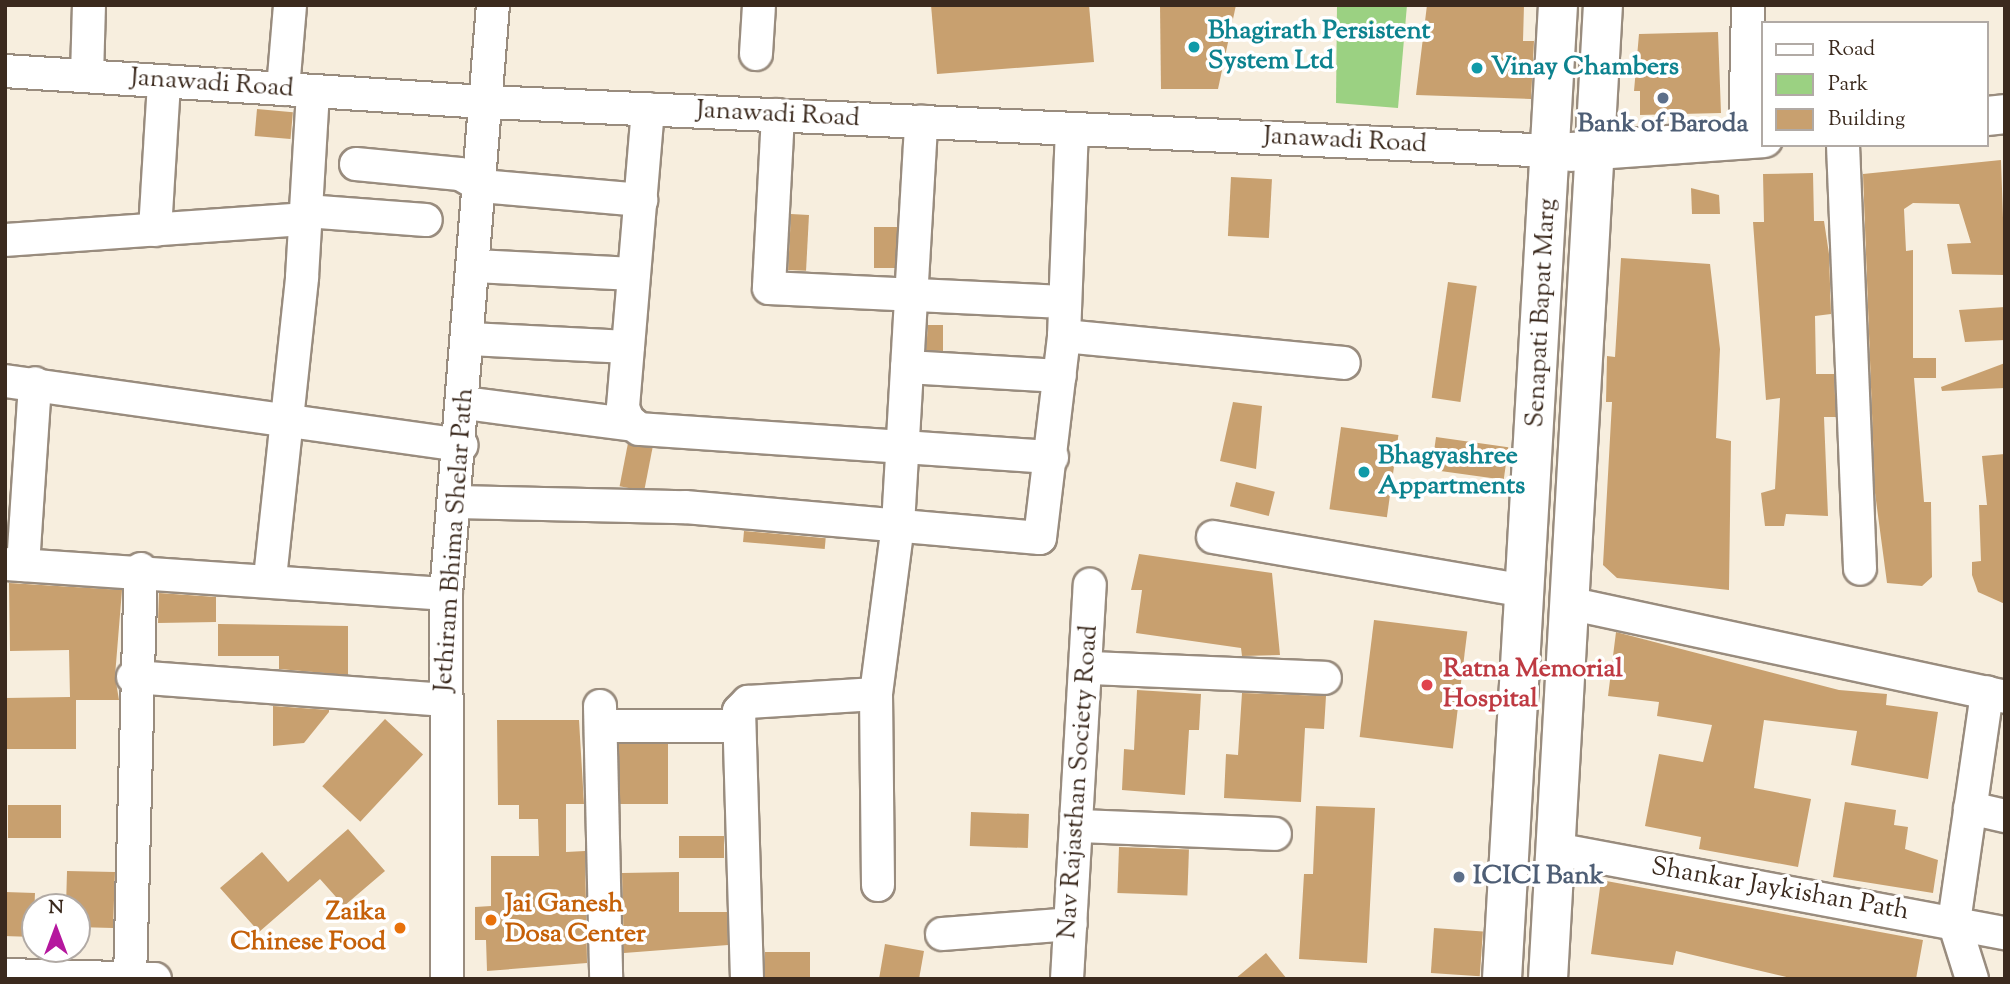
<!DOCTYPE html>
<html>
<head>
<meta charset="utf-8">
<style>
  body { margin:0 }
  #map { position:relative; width:2010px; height:984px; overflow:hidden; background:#f7eede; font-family:"Sorts Mill Goudy",serif }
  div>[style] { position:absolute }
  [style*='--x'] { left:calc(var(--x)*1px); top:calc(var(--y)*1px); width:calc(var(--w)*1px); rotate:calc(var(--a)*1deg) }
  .green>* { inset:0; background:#9bd182 }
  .building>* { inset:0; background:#c8a06f; transform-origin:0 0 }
  .roads { filter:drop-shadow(2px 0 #998c7e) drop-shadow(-2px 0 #998c7e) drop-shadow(0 2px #998c7e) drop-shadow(0 -2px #998c7e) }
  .minor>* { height:32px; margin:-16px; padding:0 16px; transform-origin:16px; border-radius:16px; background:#fff }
  .major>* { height:38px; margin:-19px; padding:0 19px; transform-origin:19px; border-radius:19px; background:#fff }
  .dots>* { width:19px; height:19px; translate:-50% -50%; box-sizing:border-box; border:4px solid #fff; border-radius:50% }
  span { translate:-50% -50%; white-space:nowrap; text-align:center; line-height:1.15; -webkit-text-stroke:7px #fff; paint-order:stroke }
  .culture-label { font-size:26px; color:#0d838f; font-weight:700 }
  .left { translate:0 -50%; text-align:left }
  .street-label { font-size:26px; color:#3b2a1e }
  .service-label { font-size:26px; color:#4e5e75; font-weight:700 }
  .health-label { font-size:26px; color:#be3a42; font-weight:700 }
  .food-label { font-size:26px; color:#c56008; font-weight:700 }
  .right { translate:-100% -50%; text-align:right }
  .frame { position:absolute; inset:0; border:7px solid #3b2a1e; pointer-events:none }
  .legend { position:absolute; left:1761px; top:21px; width:228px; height:126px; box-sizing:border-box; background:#fff; border:2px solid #b1aaa5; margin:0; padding:9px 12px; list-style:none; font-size:21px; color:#3b2a1e }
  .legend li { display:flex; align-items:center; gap:14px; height:35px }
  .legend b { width:35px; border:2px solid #b1aaa5 }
  .north { position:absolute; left:21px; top:893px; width:70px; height:70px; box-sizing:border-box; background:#fff; border:2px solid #b1aaa5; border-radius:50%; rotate:0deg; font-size:19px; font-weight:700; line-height:28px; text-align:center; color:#3b2a1e }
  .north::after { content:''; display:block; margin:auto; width:24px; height:32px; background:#b5179e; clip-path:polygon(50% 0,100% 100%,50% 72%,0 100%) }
</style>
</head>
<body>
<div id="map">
  <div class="green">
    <i style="clip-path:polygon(1337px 5px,1407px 5px,1398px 108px,1336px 103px)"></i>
  </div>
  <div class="building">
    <i style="clip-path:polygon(931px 5px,1089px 5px,1094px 62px,937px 74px)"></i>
    <i style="clip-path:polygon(1160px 5px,1236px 5px,1218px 89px,1161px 89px)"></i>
    <i style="clip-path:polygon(1427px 5px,1524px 5px,1523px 41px,1534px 41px,1531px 99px,1416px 95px)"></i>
    <i style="clip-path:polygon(1718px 32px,1721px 113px,1640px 115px,1640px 91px,1634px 91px,1639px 34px)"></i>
    <i style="left:257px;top:109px;width:36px;height:27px;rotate:5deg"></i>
    <i style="clip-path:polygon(2001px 160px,2005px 275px,1952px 274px,1947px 244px,1971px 243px,1959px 204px,1913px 203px,1904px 209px,1906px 251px,1913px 250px,1913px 358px,1936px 358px,1936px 378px,1914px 378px,1924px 502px,1931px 502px,1932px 577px,1922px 586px,1887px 583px,1875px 493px,1863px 174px)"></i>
    <i style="clip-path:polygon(1813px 173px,1814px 221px,1824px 221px,1829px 254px,1831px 314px,1815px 316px,1816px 374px,1834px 374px,1836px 417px,1824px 417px,1828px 516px,1786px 514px,1784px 526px,1765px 526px,1761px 493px,1775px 489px,1780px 398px,1766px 400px,1753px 222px,1764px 222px,1763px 174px)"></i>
    <i style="left:1231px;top:177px;width:41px;height:59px;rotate:3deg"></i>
    <i style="clip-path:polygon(1691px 188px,1719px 195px,1720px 214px,1692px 214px)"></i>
    <i style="left:791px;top:214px;width:18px;height:56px;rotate:3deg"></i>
    <i style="left:874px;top:227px;width:23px;height:41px"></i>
    <i style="clip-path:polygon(1621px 258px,1710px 264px,1720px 349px,1716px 438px,1731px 441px,1729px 590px,1617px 578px,1603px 565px,1612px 402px,1606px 402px,1607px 356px,1615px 357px)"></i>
    <i style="left:1448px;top:282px;width:29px;height:117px;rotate:8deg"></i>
    <i style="clip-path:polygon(2005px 307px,2005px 340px,1965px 342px,1959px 310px)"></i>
    <i style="clip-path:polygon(928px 325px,943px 325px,943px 351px,926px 350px)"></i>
    <i style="clip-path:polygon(2005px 363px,2005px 388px,1942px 391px,1941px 387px)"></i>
    <i style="clip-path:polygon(1233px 402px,1262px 406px,1256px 469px,1220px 461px)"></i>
    <i style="left:1341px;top:427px;width:58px;height:83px;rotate:8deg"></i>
    <i style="left:1436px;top:437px;width:73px;height:33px;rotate:8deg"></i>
    <i style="left:628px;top:443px;width:25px;height:44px;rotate:11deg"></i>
    <i style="clip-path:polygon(2005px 454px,2005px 604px,1978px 592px,1972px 575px,1972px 562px,1981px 561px,1979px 505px,1987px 505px,1982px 456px)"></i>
    <i style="left:1236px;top:482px;width:40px;height:25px;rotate:14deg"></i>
    <i style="left:744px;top:531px;width:82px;height:11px;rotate:5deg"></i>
    <i style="clip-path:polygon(1139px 554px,1272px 573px,1280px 655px,1242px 656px,1241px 648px,1136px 633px,1142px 590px,1131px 590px)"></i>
    <i style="clip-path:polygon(9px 583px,122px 590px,115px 676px,119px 700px,76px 700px,76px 749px,6px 749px,5px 698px,70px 697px,69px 650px,10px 651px)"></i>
    <i style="clip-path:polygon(159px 593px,216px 597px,216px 622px,158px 623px)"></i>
    <i style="left:1374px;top:620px;width:94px;height:118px;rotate:7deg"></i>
    <i style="clip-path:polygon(218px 624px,348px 626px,348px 675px,279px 669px,279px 656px,218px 656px)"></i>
    <i style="clip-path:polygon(1616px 632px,1839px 690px,1887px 694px,1886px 705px,1938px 712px,1928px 779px,1851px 765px,1857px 731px,1764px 720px,1754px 788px,1811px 799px,1798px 867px,1699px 849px,1701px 837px,1645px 826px,1659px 754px,1703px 762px,1712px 725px,1657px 716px,1659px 702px,1608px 696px)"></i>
    <i style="clip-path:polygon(1137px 690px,1201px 694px,1199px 730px,1189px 730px,1185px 795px,1122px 790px,1124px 749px,1134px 750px)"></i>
    <i style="clip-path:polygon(1242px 693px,1326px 696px,1324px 729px,1305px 728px,1301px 802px,1224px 798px,1226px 754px,1238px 755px)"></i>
    <i style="clip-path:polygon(273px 706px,329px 710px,329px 712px,304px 743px,273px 746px)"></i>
    <i style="left:385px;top:719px;width:52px;height:92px;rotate:43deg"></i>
    <i style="clip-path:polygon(497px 720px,579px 720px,584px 804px,566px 804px,566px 852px,585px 851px,587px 963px,487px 971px,486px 940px,475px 940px,475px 907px,491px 906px,491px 856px,539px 856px,538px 819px,519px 819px,519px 805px,498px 805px)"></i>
    <i style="left:619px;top:744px;width:49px;height:60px"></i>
    <i style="clip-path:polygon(1845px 802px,1896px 810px,1894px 825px,1908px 827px,1905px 849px,1938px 860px,1933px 893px,1833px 877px)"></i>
    <i style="left:61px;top:805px;width:33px;height:53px;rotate:90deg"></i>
    <i style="clip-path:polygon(1316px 806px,1375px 808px,1367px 963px,1299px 959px,1304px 874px,1313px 874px)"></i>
    <i style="left:971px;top:812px;width:58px;height:34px;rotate:2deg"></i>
    <i style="clip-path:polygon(348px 829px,385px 871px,344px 906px,320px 879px,259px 932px,220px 888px,262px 852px,288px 882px)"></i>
    <i style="left:679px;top:836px;width:45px;height:22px"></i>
    <i style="left:1119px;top:847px;width:70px;height:46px;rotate:2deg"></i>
    <i style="clip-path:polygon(67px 871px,115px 872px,113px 928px,77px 927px,77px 907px,66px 907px)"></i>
    <i style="clip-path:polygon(679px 872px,679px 912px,727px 912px,728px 945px,624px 953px,622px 873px)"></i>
    <i style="clip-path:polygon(1601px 880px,1923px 940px,1916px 979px,1795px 979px,1676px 951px,1673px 965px,1591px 954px)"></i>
    <i style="left:5px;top:892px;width:30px;height:44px;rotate:2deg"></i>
    <i style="left:1434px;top:928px;width:49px;height:45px;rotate:4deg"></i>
    <i style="clip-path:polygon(885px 944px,924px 951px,919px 979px,879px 979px)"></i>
    <i style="left:765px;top:952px;width:45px;height:27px"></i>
    <i style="clip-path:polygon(1266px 953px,1287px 979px,1235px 979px)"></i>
  </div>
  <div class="roads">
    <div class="minor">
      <i style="--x:756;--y:54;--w:49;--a:-86.5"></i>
      <i style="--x:5;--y:71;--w:483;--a:3.7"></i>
      <i style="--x:487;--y:102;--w:1066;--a:2.63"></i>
      <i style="--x:87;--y:76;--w:71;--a:-88.4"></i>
      <i style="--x:283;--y:89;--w:84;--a:-85.2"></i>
      <i style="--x:648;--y:109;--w:300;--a:94.8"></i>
      <i style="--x:623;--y:408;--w:13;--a:67"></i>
      <i style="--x:628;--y:420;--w:14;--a:39"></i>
      <i style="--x:639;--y:429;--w:414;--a:3.9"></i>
      <i style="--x:778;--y:115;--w:173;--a:93"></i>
      <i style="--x:769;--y:288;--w:279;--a:2.7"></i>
      <i style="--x:1745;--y:139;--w:134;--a:-88.7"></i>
      <i style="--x:1843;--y:145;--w:424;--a:87.7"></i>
      <i style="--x:356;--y:164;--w:104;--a:5.5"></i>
      <i style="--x:460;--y:174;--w:24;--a:30"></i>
      <i style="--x:481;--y:186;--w:161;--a:5"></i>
      <i style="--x:306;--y:211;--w:120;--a:4.3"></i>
      <i style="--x:155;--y:230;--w:149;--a:-86.5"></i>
      <i style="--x:5;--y:240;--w:301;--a:-4"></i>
      <i style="--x:475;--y:266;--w:159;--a:2.9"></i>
      <i style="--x:1064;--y:336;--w:281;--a:5.5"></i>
      <i style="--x:470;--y:339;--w:158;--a:2.9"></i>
      <i style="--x:907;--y:367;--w:153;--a:3.4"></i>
      <i style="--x:5;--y:381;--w:461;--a:8"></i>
      <i style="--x:465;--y:403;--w:170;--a:7.4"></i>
      <i style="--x:456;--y:502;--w:229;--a:1.3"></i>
      <i style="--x:685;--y:507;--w:356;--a:5"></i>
      <i style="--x:1040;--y:538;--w:203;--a:-83.2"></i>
      <i style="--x:1064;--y:336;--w:207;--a:-87.8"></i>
      <i style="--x:1213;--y:537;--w:317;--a:9.8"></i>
      <i style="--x:5;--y:564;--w:442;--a:3.9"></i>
      <i style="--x:23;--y:565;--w:182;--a:-86.2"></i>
      <i style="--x:270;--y:578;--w:303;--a:-83.9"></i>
      <i style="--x:302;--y:277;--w:186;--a:-86.6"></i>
      <i style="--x:1568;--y:603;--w:447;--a:12.1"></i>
      <i style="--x:1089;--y:668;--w:236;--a:2.4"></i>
      <i style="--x:133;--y:677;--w:311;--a:4.2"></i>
      <i style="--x:600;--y:706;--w:273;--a:88.7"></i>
      <i style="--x:601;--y:726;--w:138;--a:0"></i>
      <i style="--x:1970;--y:808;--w:36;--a:13"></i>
      <i style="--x:1077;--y:826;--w:198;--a:2.3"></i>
      <i style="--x:1555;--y:849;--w:458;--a:10.6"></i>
      <i style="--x:878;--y:885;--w:191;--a:-90.6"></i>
      <i style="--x:876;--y:694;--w:170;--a:-82.6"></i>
      <i style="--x:898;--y:525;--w:404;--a:-86.7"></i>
      <i style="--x:942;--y:934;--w:129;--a:-4.4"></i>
      <i style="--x:5;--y:975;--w:150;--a:1.5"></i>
      <i style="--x:130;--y:979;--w:410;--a:-88.5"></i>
      <i style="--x:447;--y:979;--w:385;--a:-90.1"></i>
      <i style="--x:446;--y:594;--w:591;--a:-85.44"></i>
      <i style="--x:747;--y:979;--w:268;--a:-91.7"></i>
      <i style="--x:739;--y:711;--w:13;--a:-45"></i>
      <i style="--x:748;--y:702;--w:128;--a:-3.6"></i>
      <i style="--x:1067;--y:979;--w:395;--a:-86.7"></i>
      <i style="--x:1972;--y:979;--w:60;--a:-107.5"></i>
      <i style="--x:1954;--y:922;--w:232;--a:-81.8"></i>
    </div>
    <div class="major">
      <i style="--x:1987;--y:116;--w:18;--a:-6"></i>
      <i style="--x:1570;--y:152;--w:194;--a:-4.1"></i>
      <i style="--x:1502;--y:979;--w:976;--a:-86.71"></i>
      <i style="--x:1548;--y:979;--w:976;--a:-86.77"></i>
    </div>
  </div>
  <div class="dots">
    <i style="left:1194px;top:47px;background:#0f9aa8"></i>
    <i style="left:1477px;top:68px;background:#0f9aa8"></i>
    <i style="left:1663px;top:98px;background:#5c6f8a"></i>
    <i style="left:1364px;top:472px;background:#0f9aa8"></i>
    <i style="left:1427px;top:685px;background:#e0444e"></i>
    <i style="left:1459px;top:877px;background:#5c6f8a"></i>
    <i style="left:491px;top:920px;background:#e8710a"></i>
    <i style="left:400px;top:928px;background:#e8710a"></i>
  </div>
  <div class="culture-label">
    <span class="left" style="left:1208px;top:47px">Bhagirath Persistent<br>System Ltd</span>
    <span class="left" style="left:1491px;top:68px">Vinay Chambers</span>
    <span class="left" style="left:1378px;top:472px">Bhagyashree<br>Appartments</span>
  </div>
  <div class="street-label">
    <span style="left:212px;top:84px;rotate:4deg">Janawadi Road</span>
    <span style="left:778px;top:115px;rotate:3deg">Janawadi Road</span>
    <span style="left:1345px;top:141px;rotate:3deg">Janawadi Road</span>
    <span style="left:1542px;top:313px;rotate:-87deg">Senapati Bapat Marg</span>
    <span style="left:455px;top:540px;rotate:-86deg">Jethiram Bhima Shelar Path</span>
    <span style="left:1079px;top:782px;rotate:-86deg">Nav Rajasthan Society Road</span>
    <span style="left:1780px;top:890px;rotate:10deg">Shankar Jaykishan Path</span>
  </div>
  <div class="service-label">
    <span style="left:1663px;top:125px">Bank of Baroda</span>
    <span class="left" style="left:1473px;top:877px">ICICI Bank</span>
  </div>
  <div class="health-label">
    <span class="left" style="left:1443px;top:685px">Ratna Memorial<br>Hospital</span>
  </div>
  <div class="food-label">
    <span class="left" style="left:505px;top:920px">Jai Ganesh<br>Dosa Center</span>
    <span class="right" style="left:386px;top:928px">Zaika<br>Chinese Food</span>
  </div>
  <div class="frame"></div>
  <ul class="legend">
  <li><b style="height:9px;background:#fff"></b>Road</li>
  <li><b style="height:19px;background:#9bd182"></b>Park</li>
  <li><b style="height:19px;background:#c8a06f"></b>Building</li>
  </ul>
  <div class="north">N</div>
</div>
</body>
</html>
